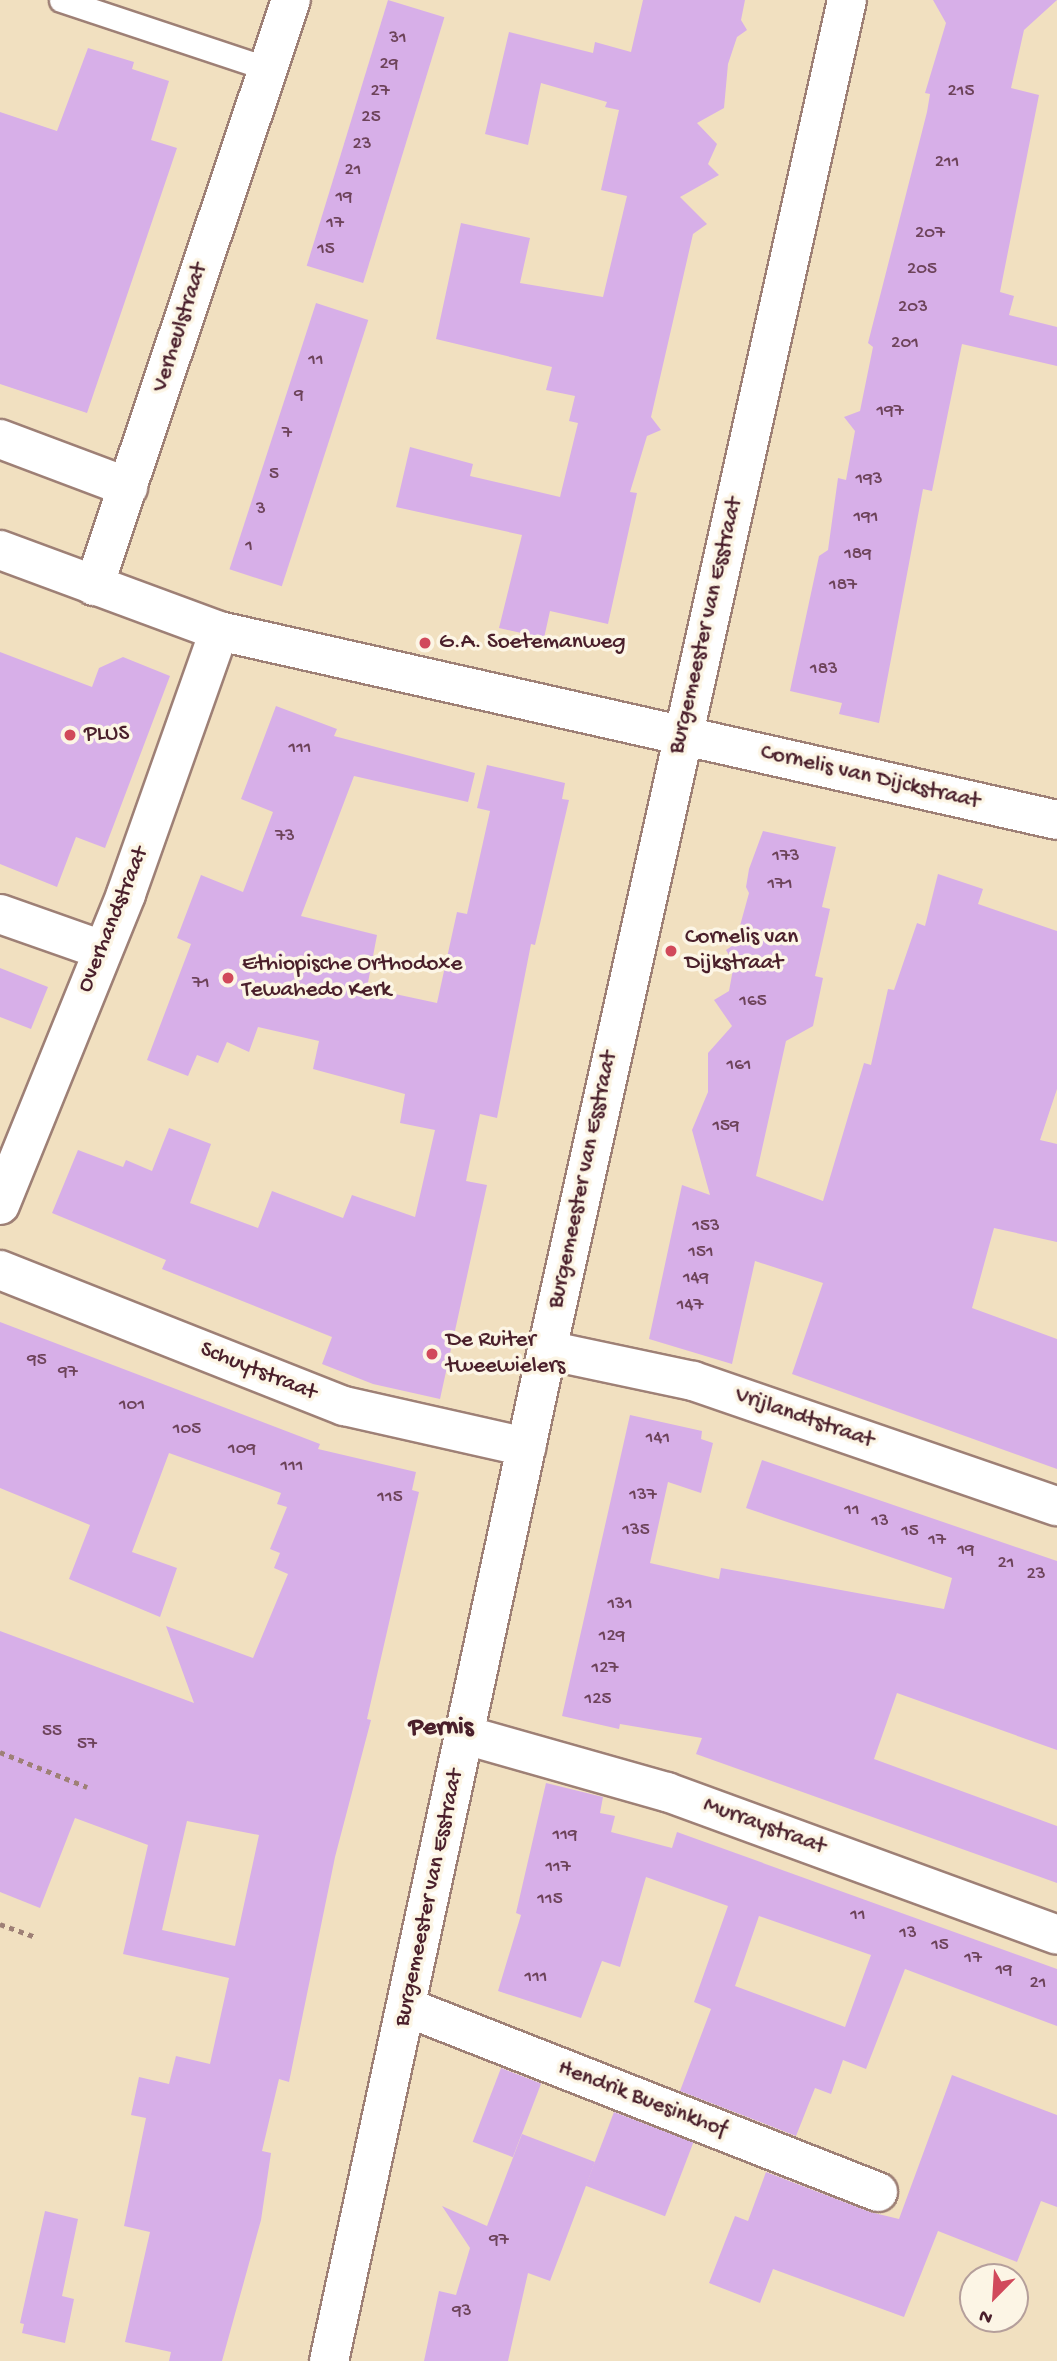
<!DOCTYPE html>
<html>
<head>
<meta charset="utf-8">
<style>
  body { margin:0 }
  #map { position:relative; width:1057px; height:2361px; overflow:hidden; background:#f1e0c0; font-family:"Gochi Hand",sans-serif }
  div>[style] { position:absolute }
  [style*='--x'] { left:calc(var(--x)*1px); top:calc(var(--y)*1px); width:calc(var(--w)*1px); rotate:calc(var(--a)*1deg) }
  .building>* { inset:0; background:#d7afe8; transform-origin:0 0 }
  .path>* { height:4.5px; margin-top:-2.25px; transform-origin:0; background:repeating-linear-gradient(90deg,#9e8076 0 5px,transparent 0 10px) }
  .roads { filter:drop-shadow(2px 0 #9e8076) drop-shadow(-2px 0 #9e8076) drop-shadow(0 2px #9e8076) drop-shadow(0 -2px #9e8076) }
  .lane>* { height:23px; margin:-11.5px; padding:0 11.5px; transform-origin:11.5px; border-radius:11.5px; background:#fff }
  .street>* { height:38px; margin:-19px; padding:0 19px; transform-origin:19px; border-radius:19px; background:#fff }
  .dots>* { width:19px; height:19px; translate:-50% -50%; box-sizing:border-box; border:4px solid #fcf5e5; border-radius:50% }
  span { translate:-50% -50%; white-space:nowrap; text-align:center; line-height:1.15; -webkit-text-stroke:7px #fcf5e5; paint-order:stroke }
  .number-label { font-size:19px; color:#6d435a }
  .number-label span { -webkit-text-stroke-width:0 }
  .street-label { font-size:23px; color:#4a1f2b }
  .poi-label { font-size:23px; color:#4a1f2b }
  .left { translate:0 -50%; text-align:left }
  .quarter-label { font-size:26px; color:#4a1f2b; font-weight:700 }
  .north { position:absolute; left:959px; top:2263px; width:70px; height:70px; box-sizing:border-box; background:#fcf5e5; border:2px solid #b59f9b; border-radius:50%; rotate:204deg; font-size:19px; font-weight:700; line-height:28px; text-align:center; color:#4a1f2b }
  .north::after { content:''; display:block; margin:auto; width:24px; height:32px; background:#d1495b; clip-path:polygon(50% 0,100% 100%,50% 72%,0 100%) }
</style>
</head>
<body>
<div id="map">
  <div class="building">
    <i style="left:388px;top:0;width:59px;height:278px;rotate:17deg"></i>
    <i style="clip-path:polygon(643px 0,745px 0,741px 20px,747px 30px,737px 37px,728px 64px,724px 108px,697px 123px,717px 144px,708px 164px,719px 175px,680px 197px,707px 224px,693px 234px,651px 417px,661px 430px,647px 436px,630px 492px,637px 493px,608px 624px,550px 611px,544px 638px,499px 628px,522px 535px,396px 507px,410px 447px,473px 464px,470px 476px,560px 497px,578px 423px,569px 421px,575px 396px,546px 390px,552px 367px,436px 339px,461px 223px,530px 238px,520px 283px,603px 297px,627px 196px,601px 190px,619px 110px,605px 107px,607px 102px,541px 83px,528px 145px,485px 134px,509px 32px,593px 53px,595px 42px,631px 52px)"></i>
    <i style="clip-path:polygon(933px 0,1057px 0,1024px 30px,1011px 88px,1039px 95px,1000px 292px,1014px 296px,1009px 315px,1057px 327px,1057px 366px,962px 344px,932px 491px,923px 489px,879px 723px,839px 714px,842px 703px,790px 691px,819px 556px,828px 550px,838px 478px,846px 480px,855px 431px,844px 417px,860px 411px,873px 347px,868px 343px,927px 112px,930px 94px,925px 93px,946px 23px)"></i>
    <i style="clip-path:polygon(88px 48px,134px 62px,132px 69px,169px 81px,151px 140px,177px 148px,87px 413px,0 384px,0 112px,57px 131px)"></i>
    <i style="left:316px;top:303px;width:55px;height:280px;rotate:18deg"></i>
    <i style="clip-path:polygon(0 652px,92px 687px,99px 668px,123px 657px,170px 676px,105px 848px,76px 837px,57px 887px,0 864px)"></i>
    <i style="clip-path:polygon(276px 706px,337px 729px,334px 736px,475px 773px,468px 802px,354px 776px,301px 916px,377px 935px,367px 988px,437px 1003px,457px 912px,467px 914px,490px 811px,477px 808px,487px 765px,565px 783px,562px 799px,569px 800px,535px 945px,531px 944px,497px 1118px,480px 1114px,466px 1181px,487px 1185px,440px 1399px,373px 1384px,322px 1364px,332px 1337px,162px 1269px,166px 1260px,52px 1213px,78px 1150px,123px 1167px,126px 1160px,152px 1171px,169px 1128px,211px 1144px,190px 1203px,258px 1228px,272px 1191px,343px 1218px,352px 1195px,415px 1217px,435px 1130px,400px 1123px,405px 1094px,313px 1069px,319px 1041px,258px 1027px,249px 1052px,227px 1042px,218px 1063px,197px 1055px,188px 1076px,147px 1060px,191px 944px,177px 938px,201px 875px,243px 892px,273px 812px,241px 799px)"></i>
    <i style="clip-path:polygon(763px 831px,836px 847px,822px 907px,830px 909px,815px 976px,823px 978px,813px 1026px,786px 1041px,756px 1176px,823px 1201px,864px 1063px,871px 1065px,888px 989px,894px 990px,917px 923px,925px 926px,938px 874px,983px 889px,978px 904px,1057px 931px,1057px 1089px,1040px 1140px,1057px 1144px,1057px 1242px,994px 1228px,972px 1308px,1057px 1339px,1057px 1469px,792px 1374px,823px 1283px,755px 1261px,732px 1364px,649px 1339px,682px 1185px,710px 1195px,692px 1130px,708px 1092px,708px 1053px,732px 1026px,714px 1000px,729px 991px,734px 964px,726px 950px,735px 944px,749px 893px,746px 887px,749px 869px)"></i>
    <i style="clip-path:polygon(0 968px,48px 987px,31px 1029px,0 1017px)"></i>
    <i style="clip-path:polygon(evenodd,0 1322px,320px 1444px,318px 1449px,416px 1472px,412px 1490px,419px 1492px,367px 1719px,371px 1720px,335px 1857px,289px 2082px,279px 2079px,262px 2151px,271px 2153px,261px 2220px,222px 2361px,169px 2361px,171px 2352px,125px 2342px,150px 2232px,124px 2226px,146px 2118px,131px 2115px,139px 2077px,169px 2084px,176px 2056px,210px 2064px,229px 1978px,123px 1954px,148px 1845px,75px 1818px,40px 1908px,0 1892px,0 1631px,194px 1703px,166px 1626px,253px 1658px,288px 1574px,274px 1568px,280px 1553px,270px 1549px,287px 1507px,277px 1504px,281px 1493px,169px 1453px,132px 1552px,177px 1568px,160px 1617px,69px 1579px,90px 1525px,0 1488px,0 1322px,187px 1821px,259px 1835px,235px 1946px,162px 1930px,187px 1821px)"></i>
    <i style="clip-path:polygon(630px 1415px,702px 1431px,701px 1439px,713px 1443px,701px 1493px,668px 1482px,650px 1563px,719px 1579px,721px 1568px,944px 1609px,952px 1578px,746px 1508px,762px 1460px,1057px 1561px,1057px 1750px,897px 1693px,874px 1759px,1057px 1826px,1057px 1883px,696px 1754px,702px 1738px,620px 1724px,619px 1729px,562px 1716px)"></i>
    <i style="clip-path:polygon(evenodd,546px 1783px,603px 1797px,600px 1813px,615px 1816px,611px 1832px,672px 1848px,677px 1832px,1057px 1969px,1057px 2026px,905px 1969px,866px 2069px,843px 2060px,831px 2094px,815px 2088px,796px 2136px,680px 2091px,711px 2009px,694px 2002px,728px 1906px,646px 1877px,620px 1967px,602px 1961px,581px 2018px,498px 1991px,521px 1915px,516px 1913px,546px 1783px,759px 1916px,871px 1955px,845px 2027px,735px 1986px,759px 1916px)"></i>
    <i style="left:501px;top:2068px;width:43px;height:79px;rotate:21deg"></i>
    <i style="clip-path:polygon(952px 2075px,1057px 2115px,1057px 2207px,1041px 2201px,1017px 2262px,938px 2231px,904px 2317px,773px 2269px,760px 2303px,709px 2283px,735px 2216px,748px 2221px,766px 2172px,870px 2212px,899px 2219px)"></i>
    <i style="left:614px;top:2112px;width:85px;height:79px;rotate:21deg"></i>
    <i style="clip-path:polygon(522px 2134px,595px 2162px,550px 2281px,528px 2273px,508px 2361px,424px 2361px,439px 2291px,456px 2295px,470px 2248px,442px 2206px,487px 2226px)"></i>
    <i style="clip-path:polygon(45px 2211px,78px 2219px,62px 2296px,74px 2299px,65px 2343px,22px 2333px,24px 2324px,20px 2323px)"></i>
  </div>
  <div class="path">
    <i style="--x:0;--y:1752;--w:94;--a:21.9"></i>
    <i style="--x:0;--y:1924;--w:37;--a:20"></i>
  </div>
  <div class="roads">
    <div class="lane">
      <i style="--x:61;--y:0;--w:218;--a:18.4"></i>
    </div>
    <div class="street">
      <i style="--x:0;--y:439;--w:137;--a:20.6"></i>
      <i style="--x:0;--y:550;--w:233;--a:20.3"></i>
      <i style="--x:219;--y:631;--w:859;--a:12.71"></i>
      <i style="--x:94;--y:586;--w:618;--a:-71.42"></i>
      <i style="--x:0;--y:914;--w:108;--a:19.4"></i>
      <i style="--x:0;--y:1205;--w:336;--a:-67.9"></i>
      <i style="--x:126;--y:894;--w:279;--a:-70.5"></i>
      <i style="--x:0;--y:1270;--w:370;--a:21.6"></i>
      <i style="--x:344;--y:1406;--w:187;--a:12.7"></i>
      <i style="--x:547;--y:1350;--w:149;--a:12"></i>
      <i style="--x:693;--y:1381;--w:385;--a:19"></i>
      <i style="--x:465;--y:1735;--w:210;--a:15.8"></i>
      <i style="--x:667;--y:1792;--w:415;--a:20.1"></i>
      <i style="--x:406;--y:2007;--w:507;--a:21.4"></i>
      <i style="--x:329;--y:2361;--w:1034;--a:-77.83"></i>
      <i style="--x:547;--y:1350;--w:1383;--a:-77.47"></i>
    </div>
  </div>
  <div class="dots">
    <i style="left:425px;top:643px;background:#d1495b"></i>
    <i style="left:70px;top:735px;background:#d1495b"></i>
    <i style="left:671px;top:951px;background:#d1495b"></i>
    <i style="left:228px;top:978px;background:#d1495b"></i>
    <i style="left:432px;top:1354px;background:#d1495b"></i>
  </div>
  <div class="number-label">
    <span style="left:398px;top:39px">31</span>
    <span style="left:389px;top:65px">29</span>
    <span style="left:380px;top:92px">27</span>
    <span style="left:961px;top:92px">215</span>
    <span style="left:371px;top:118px">25</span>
    <span style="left:362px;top:145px">23</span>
    <span style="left:947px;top:163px">211</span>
    <span style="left:353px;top:171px">21</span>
    <span style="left:344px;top:198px">19</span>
    <span style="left:335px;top:224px">17</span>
    <span style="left:930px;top:234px">207</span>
    <span style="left:326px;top:250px">15</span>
    <span style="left:922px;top:270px">205</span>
    <span style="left:913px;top:308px">203</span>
    <span style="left:905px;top:344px">201</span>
    <span style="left:316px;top:361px">11</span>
    <span style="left:299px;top:396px">9</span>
    <span style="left:890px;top:412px">197</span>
    <span style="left:287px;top:434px">7</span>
    <span style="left:274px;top:475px">5</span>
    <span style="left:869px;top:480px">193</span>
    <span style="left:261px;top:510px">3</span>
    <span style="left:866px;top:518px">191</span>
    <span style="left:249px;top:547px">1</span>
    <span style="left:858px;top:555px">189</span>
    <span style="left:843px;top:586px">187</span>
    <span style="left:824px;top:670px">183</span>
    <span style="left:300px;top:749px">111</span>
    <span style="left:285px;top:837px">73</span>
    <span style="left:786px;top:857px">173</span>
    <span style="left:780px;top:885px">171</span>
    <span style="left:201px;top:984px">71</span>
    <span style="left:753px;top:1002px">165</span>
    <span style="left:739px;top:1066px">161</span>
    <span style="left:726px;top:1127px">159</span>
    <span style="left:706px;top:1227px">153</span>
    <span style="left:701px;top:1253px">151</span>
    <span style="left:696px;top:1279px">149</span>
    <span style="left:690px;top:1306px">147</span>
    <span style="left:37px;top:1361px">95</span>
    <span style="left:68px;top:1373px">97</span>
    <span style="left:132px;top:1406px">101</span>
    <span style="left:187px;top:1430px">105</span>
    <span style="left:658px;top:1439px">141</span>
    <span style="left:242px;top:1450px">109</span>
    <span style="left:292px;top:1467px">111</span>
    <span style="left:643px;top:1496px">137</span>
    <span style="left:390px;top:1498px">115</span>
    <span style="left:852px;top:1511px">11</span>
    <span style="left:880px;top:1522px">13</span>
    <span style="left:636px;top:1531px">135</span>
    <span style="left:910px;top:1532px">15</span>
    <span style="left:937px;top:1541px">17</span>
    <span style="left:966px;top:1551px">19</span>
    <span style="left:1006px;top:1564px">21</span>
    <span style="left:1036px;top:1575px">23</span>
    <span style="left:620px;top:1605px">131</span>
    <span style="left:612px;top:1637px">129</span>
    <span style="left:605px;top:1669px">127</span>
    <span style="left:598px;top:1700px">125</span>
    <span style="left:52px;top:1732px">55</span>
    <span style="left:87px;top:1745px">57</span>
    <span style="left:565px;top:1836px">119</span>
    <span style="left:558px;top:1868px">117</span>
    <span style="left:550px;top:1900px">115</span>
    <span style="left:858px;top:1916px">11</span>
    <span style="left:908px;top:1934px">13</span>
    <span style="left:940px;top:1946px">15</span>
    <span style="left:973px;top:1959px">17</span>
    <span style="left:1004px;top:1971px">19</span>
    <span style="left:536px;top:1978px">111</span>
    <span style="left:1038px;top:1984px">21</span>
    <span style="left:499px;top:2241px">97</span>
    <span style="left:462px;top:2312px">93</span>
  </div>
  <div class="street-label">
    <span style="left:181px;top:328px;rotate:-72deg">Verheulstraat</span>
    <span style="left:707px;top:626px;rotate:-77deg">Burgemeester van Esstraat</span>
    <span style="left:870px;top:778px;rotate:13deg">Cornelis van Dijckstraat</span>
    <span style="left:114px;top:920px;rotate:-68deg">Overhandstraat</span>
    <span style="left:584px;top:1180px;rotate:-78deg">Burgemeester van Esstraat</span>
    <span style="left:258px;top:1372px;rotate:22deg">Schuytstraat</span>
    <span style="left:804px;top:1419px;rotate:19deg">Vrijlandtstraat</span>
    <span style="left:764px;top:1827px;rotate:20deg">Murraystraat</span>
    <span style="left:430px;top:1898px;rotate:-78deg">Burgemeester van Esstraat</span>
    <span style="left:642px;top:2100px;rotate:21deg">Hendrik Buesinkhof</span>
  </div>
  <div class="poi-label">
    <span class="left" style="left:439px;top:643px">G.A. Soetemanweg</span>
    <span class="left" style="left:84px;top:735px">PLUS</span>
    <span class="left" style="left:685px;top:951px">Cornelis van<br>Dijkstraat</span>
    <span class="left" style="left:242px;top:978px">Ethiopische Orthodoxe<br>Tewahedo Kerk</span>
    <span class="left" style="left:446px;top:1354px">De Ruiter<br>tweewielers</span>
  </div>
  <div class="quarter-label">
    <span style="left:441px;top:1729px">Pernis</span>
  </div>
  <div class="north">N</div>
</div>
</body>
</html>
